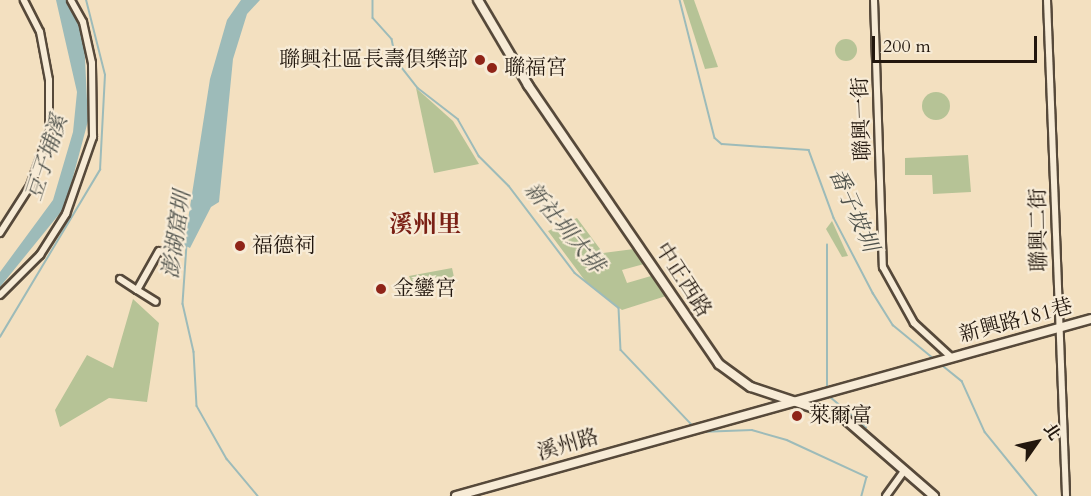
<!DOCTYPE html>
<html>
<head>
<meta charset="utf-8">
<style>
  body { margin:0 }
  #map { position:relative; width:1091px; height:496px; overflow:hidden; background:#f3e0c0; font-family:Cardo,"Noto Serif TC",serif }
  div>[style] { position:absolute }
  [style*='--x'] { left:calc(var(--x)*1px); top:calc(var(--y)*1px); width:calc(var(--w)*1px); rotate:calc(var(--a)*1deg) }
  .green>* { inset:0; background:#b6c396 }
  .round { border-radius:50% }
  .water>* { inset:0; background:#9dbbb9 }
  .stream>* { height:1.5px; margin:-0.75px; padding:0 0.75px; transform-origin:0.75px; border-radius:0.75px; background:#9dbbb9 }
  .roads { filter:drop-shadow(2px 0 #56493a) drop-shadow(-2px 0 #56493a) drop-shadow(0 2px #56493a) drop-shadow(0 -2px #56493a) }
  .street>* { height:6px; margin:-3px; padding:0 3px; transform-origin:3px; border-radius:3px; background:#f7ebd6 }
  .secondary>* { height:8px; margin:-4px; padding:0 4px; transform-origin:4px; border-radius:4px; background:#f7ebd6 }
  .dots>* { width:16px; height:16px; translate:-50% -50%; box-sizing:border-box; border:3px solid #f7ebd6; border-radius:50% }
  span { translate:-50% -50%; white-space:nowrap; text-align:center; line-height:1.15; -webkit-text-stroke:4.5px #f7ebd6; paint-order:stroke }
  .poi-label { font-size:21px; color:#22170e }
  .right { translate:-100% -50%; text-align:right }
  .left { translate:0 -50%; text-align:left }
  .street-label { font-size:21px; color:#22170e }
  .water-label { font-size:22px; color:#4d504a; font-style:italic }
  .quarter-label { font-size:24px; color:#7a1f14; font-weight:700 }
  .north { position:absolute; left:1007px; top:412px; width:60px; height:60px; -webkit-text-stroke:4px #f7ebd6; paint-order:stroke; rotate:56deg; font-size:16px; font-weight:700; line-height:24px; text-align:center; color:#22170e }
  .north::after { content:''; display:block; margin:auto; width:21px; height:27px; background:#22170e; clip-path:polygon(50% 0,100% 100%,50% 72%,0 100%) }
  .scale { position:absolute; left:872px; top:36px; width:165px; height:27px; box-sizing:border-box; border:3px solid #22170e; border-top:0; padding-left:8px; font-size:18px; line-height:21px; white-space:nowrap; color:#22170e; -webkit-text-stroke:4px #f7ebd6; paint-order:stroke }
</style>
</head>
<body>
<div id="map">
  <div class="green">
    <i style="clip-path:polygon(683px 0,694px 0,718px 67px,705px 69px)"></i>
    <i class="round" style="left:835px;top:39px;width:22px;height:22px"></i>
    <i style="clip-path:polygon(416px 88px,453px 121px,479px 164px,434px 173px)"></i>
    <i class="round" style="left:922px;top:92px;width:28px;height:28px"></i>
    <i style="clip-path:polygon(968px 155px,971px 192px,933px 194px,932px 175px,905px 175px,905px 158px)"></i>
    <i style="clip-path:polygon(577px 218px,603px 253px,634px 249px,644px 264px,622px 270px,627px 283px,651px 276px,666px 296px,622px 310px,586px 282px,548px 231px)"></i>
    <i style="clip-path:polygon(832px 221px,848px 256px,842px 257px,826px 229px)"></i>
    <i style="clip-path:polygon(452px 268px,454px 277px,414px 287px,409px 276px)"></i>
    <i style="clip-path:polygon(133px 299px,159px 323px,147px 402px,109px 398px,60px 427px,55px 410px,87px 355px,113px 368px)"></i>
  </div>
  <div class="water">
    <i style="clip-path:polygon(56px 0,68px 0,84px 38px,88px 121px,65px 207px,0 287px,0 272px,53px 200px,73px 132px,77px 92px)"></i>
    <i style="clip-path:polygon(241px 0,260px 0,247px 14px,233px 59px,219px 202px,211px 207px,190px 248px,184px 245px,210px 79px,227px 20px)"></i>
  </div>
  <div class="stream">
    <i style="--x:373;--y:0;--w:18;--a:90"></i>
    <i style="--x:373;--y:18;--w:28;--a:48"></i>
    <i style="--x:392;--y:39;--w:21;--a:79"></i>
    <i style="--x:396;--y:60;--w:36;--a:52"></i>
    <i style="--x:418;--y:88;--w:51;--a:37.8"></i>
    <i style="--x:458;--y:119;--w:43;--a:60.4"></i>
    <i style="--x:479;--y:156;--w:42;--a:45"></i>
    <i style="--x:509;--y:186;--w:109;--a:52.8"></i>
    <i style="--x:575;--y:273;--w:56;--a:38.5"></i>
    <i style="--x:619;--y:308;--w:42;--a:87.3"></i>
    <i style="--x:621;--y:350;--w:106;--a:46.5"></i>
    <i style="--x:680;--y:0;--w:142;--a:75.8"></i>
    <i style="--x:715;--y:138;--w:9;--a:41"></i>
    <i style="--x:722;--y:144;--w:87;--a:3.9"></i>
    <i style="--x:809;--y:150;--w:72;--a:69.8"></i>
    <i style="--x:834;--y:218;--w:85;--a:62.5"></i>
    <i style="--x:873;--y:293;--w:38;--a:58"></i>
    <i style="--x:893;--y:325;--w:52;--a:39.5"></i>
    <i style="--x:187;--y:245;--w:59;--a:93.9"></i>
    <i style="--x:183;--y:304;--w:49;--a:77.1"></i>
    <i style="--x:194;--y:352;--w:54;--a:86.8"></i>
    <i style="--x:197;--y:406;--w:61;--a:60.5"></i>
    <i style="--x:227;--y:459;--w:48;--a:50"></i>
    <i style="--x:0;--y:337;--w:195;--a:-59.1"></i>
    <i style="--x:100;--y:170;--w:95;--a:-87"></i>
    <i style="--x:105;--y:75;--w:77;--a:-104.2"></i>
    <i style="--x:942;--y:365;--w:26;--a:39"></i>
    <i style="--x:962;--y:381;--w:56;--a:65.7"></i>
    <i style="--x:985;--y:432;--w:82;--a:50.9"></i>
    <i style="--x:827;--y:388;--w:143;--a:-90"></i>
    <i style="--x:828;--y:395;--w:50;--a:40.1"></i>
    <i style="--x:699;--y:432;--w:53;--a:-2.2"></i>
    <i style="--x:752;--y:430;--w:36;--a:16"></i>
    <i style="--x:787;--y:440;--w:88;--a:24.8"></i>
    <i style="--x:867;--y:477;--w:20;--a:105"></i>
  </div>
  <div class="roads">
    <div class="street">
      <i style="--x:874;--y:0;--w:267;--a:88.1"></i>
      <i style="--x:883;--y:267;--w:64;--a:61"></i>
      <i style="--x:914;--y:323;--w:50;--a:42.6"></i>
      <i style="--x:1047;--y:0;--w:496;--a:87.8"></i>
      <i style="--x:0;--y:233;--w:56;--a:-57.4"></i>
      <i style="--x:30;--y:186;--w:56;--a:-70.3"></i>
      <i style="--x:49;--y:133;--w:53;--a:-90"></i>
      <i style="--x:49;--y:80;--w:49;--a:-100.6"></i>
      <i style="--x:40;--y:32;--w:36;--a:-117"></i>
      <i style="--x:120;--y:279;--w:20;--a:33"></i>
      <i style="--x:137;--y:290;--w:45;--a:-60.6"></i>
      <i style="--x:137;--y:290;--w:22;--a:32"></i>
      <i style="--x:0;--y:295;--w:57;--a:-45"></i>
      <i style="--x:40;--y:255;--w:49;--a:-57.6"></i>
      <i style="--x:66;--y:214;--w:82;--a:-70.7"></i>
      <i style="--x:93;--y:137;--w:74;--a:-90.8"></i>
      <i style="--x:92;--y:63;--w:42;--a:-102.4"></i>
      <i style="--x:83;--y:22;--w:25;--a:-119"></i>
      <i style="--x:886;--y:496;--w:32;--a:-54"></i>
    </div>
    <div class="secondary">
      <i style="--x:478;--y:0;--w:99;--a:59.5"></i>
      <i style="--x:528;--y:85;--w:338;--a:55.6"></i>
      <i style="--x:719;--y:364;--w:39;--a:36"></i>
      <i style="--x:751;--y:387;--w:98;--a:18.4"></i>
      <i style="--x:844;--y:418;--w:119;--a:40.9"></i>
      <i style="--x:456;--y:496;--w:659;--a:-15.58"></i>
    </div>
  </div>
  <div class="dots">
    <i style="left:480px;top:60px;background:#8f2418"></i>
    <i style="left:492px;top:68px;background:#8f2418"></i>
    <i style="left:240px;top:246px;background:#8f2418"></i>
    <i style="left:381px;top:289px;background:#8f2418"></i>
    <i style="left:797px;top:416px;background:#8f2418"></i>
  </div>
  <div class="poi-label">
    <span class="right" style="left:468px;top:60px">聯興社區長壽俱樂部</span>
    <span class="left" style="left:504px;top:68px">聯福宮</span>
    <span class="left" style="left:252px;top:246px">福德祠</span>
    <span class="left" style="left:393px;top:289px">金鑾宮</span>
    <span class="left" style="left:809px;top:416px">萊爾富</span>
  </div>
  <div class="street-label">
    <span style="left:862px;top:119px;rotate:-92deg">聯興一街</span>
    <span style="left:1039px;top:230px;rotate:-91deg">聯興二街</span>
    <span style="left:683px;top:280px;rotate:57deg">中正西路</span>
    <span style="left:1016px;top:321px;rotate:-15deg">新興路181巷</span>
    <span style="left:568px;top:445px;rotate:-16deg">溪州路</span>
  </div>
  <div class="water-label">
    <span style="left:47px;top:158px;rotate:-72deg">豆子埔溪</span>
    <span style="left:853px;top:210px;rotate:66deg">番子坡圳</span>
    <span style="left:564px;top:228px;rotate:50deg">新社圳大排</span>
    <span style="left:177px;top:235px;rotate:-82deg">澎湖窟圳</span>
  </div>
  <div class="quarter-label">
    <span style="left:425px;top:225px">溪州里</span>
  </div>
  <div class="north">北</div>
  <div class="scale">200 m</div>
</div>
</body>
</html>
